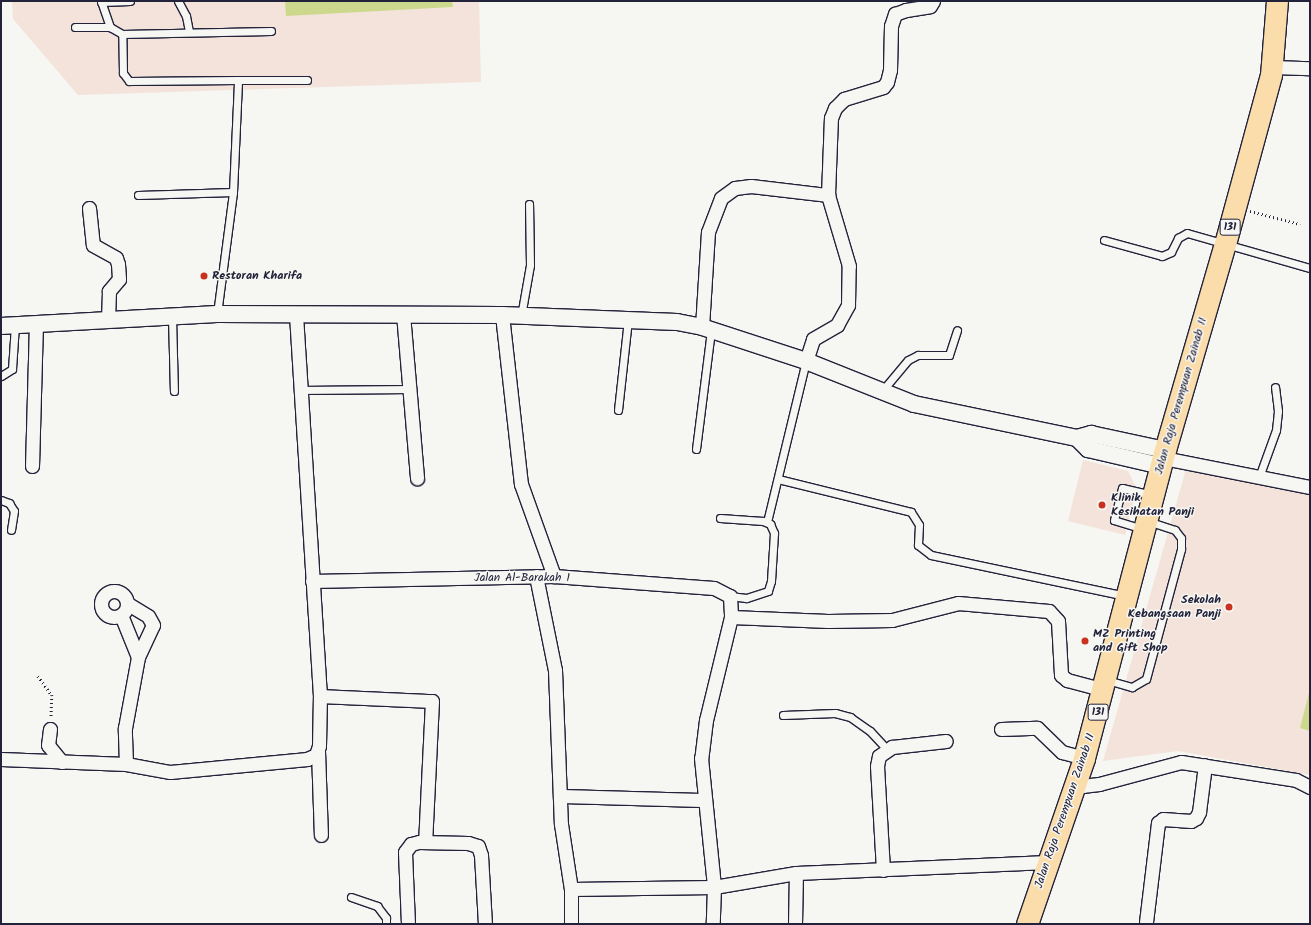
<!DOCTYPE html>
<html>
<head>
<meta charset="utf-8">
<style>
  body { margin:0 }
  #map { position:relative; width:1311px; height:925px; overflow:hidden; background:#f6f6f2; font-family:Kalam,sans-serif }
  div>[style] { position:absolute }
  [style*='--x'] { left:calc(var(--x)*1px); top:calc(var(--y)*1px); width:calc(var(--w)*1px); rotate:calc(var(--a)*1deg) }
  .built>* { inset:0; background:#f3e3da }
  .green>* { inset:0; background:#ccd98c }
  .path>* { height:2.5px; margin-top:-1.25px; transform-origin:0; background:repeating-linear-gradient(90deg,#22223b 0 1px,transparent 0 4px) }
  .roads { filter:drop-shadow(1px 0 #22223b) drop-shadow(-1px 0 #22223b) drop-shadow(0 1px #22223b) drop-shadow(0 -1px #22223b) }
  .service>* { height:7px; margin:-3.5px; padding:0 3.5px; transform-origin:3.5px; border-radius:3.5px; background:#f6f6f2 }
  .minor>* { height:13px; margin:-6.5px; padding:0 6.5px; transform-origin:6.5px; border-radius:6.5px; background:#f6f6f2 }
  .minor>.ring { margin:-6.5px; padding:0; box-sizing:content-box; background:none; border:13px solid #f6f6f2; border-radius:50% }
  .tertiary>* { height:16px; margin:-8px; padding:0 8px; transform-origin:8px; border-radius:8px; background:#f6f6f2 }
  .primary>* { height:21px; margin:-10.5px; padding:0 10.5px; transform-origin:10.5px; border-radius:10.5px; background:#faddab }
  .dots>* { width:11px; height:11px; translate:-50% -50%; box-sizing:border-box; border:2px solid #f6f6f2; border-radius:50% }
  span { translate:-50% -50%; white-space:nowrap; text-align:center; line-height:1.15; -webkit-text-stroke:3px #f6f6f2; paint-order:stroke }
  .shield-label span { padding:1px 3px; background:#f6f6f2; border:1px solid; border-radius:3px; -webkit-text-stroke-width:0 }
  .shield-label { font-size:11px; color:#22223b; font-weight:700 }
  .poi-label { font-size:12px; color:#22223b; font-weight:700 }
  .left { translate:0 -50%; text-align:left }
  .right { translate:-100% -50%; text-align:right }
  .street-label { font-size:12px; color:#22223b }
  .frame { position:absolute; inset:0; border:2px solid #22223b; pointer-events:none }
</style>
</head>
<body>
<div id="map">
  <div class="built">
    <i style="clip-path:polygon(12px 1px,479px 1px,481px 82px,78px 95px,13px 19px)"></i>
    <i style="clip-path:polygon(1083px 460px,1128px 471px,1137px 489px,1125px 535px,1068px 521px)"></i>
    <i style="clip-path:polygon(1186px 469px,1310px 494px,1310px 775px,1178px 751px,1103px 761px)"></i>
  </div>
  <div class="green">
    <i style="clip-path:polygon(285px 1px,452px 1px,453px 7px,286px 16px)"></i>
    <i style="clip-path:polygon(1310px 689px,1310px 731px,1300px 728px)"></i>
  </div>
  <div class="path">
    <i style="--x:1250;--y:211;--w:52;--a:14.6"></i>
    <i style="--x:38;--y:676;--w:24;--a:54"></i>
    <i style="--x:52;--y:695;--w:23;--a:92"></i>
  </div>
  <div class="roads">
    <div class="service">
      <i style="--x:101;--y:1;--w:28;--a:71"></i>
      <i style="--x:178;--y:1;--w:17;--a:62"></i>
      <i style="--x:186;--y:16;--w:16;--a:79"></i>
      <i style="--x:101;--y:2;--w:29;--a:-2"></i>
      <i style="--x:75;--y:27;--w:35;--a:0"></i>
      <i style="--x:110;--y:27;--w:14;--a:30"></i>
      <i style="--x:238;--y:80;--w:69;--a:0"></i>
      <i style="--x:138;--y:195;--w:95;--a:-1.8"></i>
      <i style="--x:1104;--y:240;--w:60;--a:15.4"></i>
      <i style="--x:1162;--y:256;--w:10;--a:-24"></i>
      <i style="--x:1171;--y:252;--w:16;--a:-63"></i>
      <i style="--x:1178;--y:238;--w:10;--a:-29"></i>
      <i style="--x:1187;--y:233;--w:128;--a:15.9"></i>
      <i style="--x:217;--y:314;--w:123;--a:-82.5"></i>
      <i style="--x:233;--y:192;--w:112;--a:-87.4"></i>
      <i style="--x:238;--y:80;--w:109;--a:179.5"></i>
      <i style="--x:129;--y:81;--w:10;--a:-127"></i>
      <i style="--x:123;--y:73;--w:39;--a:-91"></i>
      <i style="--x:122;--y:34;--w:149;--a:-1.2"></i>
      <i style="--x:521;--y:316;--w:52;--a:-80"></i>
      <i style="--x:530;--y:265;--w:61;--a:-90.9"></i>
      <i style="--x:172;--y:317;--w:74;--a:88.5"></i>
      <i style="--x:1;--y:376;--w:13;--a:-32"></i>
      <i style="--x:12;--y:369;--w:44;--a:-86.1"></i>
      <i style="--x:301;--y:390;--w:108;--a:-0.5"></i>
      <i style="--x:882;--y:391;--w:40;--a:-50"></i>
      <i style="--x:908;--y:360;--w:11;--a:-27"></i>
      <i style="--x:918;--y:355;--w:31;--a:0"></i>
      <i style="--x:949;--y:355;--w:26;--a:-72"></i>
      <i style="--x:618;--y:410;--w:92;--a:-83.7"></i>
      <i style="--x:696;--y:449;--w:120;--a:-82.8"></i>
      <i style="--x:1259;--y:477;--w:50;--a:-70.1"></i>
      <i style="--x:1276;--y:430;--w:19;--a:-84"></i>
      <i style="--x:1278;--y:411;--w:24;--a:-97"></i>
      <i style="--x:778;--y:479;--w:137;--a:13.9"></i>
      <i style="--x:911;--y:512;--w:15;--a:58"></i>
      <i style="--x:919;--y:525;--w:20;--a:93"></i>
      <i style="--x:918;--y:545;--w:16;--a:38"></i>
      <i style="--x:931;--y:555;--w:199;--a:11.9"></i>
      <i style="--x:1;--y:500;--w:9;--a:21"></i>
      <i style="--x:9;--y:503;--w:9;--a:58"></i>
      <i style="--x:14;--y:511;--w:19;--a:99"></i>
      <i style="--x:720;--y:518;--w:43;--a:4"></i>
      <i style="--x:763;--y:521;--w:8;--a:23"></i>
      <i style="--x:770;--y:524;--w:10;--a:66"></i>
      <i style="--x:774;--y:533;--w:48;--a:93.6"></i>
      <i style="--x:771;--y:581;--w:10;--a:107"></i>
      <i style="--x:768;--y:591;--w:23;--a:162"></i>
      <i style="--x:746;--y:598;--w:16;--a:-173"></i>
      <i style="--x:767;--y:522;--w:166;--a:-76.4"></i>
      <i style="--x:1143;--y:529;--w:30;--a:-163"></i>
      <i style="--x:1114;--y:520;--w:33;--a:-76"></i>
      <i style="--x:1122;--y:488;--w:31;--a:13"></i>
      <i style="--x:1107;--y:680;--w:26;--a:16"></i>
      <i style="--x:1132;--y:687;--w:16;--a:-30"></i>
      <i style="--x:1146;--y:679;--w:135;--a:-74.9"></i>
      <i style="--x:1181;--y:549;--w:11;--a:-90"></i>
      <i style="--x:1181;--y:538;--w:10;--a:-127"></i>
      <i style="--x:1175;--y:530;--w:29;--a:-162"></i>
      <i style="--x:783;--y:715;--w:52;--a:-2.2"></i>
      <i style="--x:835;--y:713;--w:16;--a:15"></i>
      <i style="--x:850;--y:717;--w:24;--a:35"></i>
      <i style="--x:870;--y:731;--w:25;--a:47"></i>
      <i style="--x:351;--y:897;--w:28;--a:19"></i>
      <i style="--x:377;--y:906;--w:15;--a:53"></i>
      <i style="--x:386;--y:918;--w:6;--a:90"></i>
    </div>
    <div class="minor">
      <i style="--x:1272;--y:67;--w:38;--a:2"></i>
      <i style="--x:89;--y:208;--w:37;--a:84"></i>
      <i style="--x:93;--y:245;--w:26;--a:29"></i>
      <i style="--x:116;--y:258;--w:6;--a:72"></i>
      <i style="--x:118;--y:264;--w:15;--a:86"></i>
      <i style="--x:119;--y:279;--w:16;--a:130"></i>
      <i style="--x:109;--y:291;--w:29;--a:92"></i>
      <i style="--x:403;--y:314;--w:165;--a:85.1"></i>
      <i style="--x:502;--y:315;--w:170;--a:83.6"></i>
      <i style="--x:521;--y:484;--w:98;--a:70.3"></i>
      <i style="--x:702;--y:327;--w:95;--a:-86.4"></i>
      <i style="--x:708;--y:232;--w:36;--a:-69"></i>
      <i style="--x:721;--y:198;--w:17;--a:-36"></i>
      <i style="--x:735;--y:188;--w:16;--a:-7"></i>
      <i style="--x:751;--y:186;--w:78;--a:6.7"></i>
      <i style="--x:806;--y:361;--w:23;--a:-72"></i>
      <i style="--x:813;--y:339;--w:28;--a:-30"></i>
      <i style="--x:837;--y:325;--w:23;--a:-61"></i>
      <i style="--x:848;--y:305;--w:39;--a:-89"></i>
      <i style="--x:849;--y:266;--w:74;--a:-106.5"></i>
      <i style="--x:828;--y:195;--w:77;--a:-87.8"></i>
      <i style="--x:831;--y:118;--w:11;--a:-68"></i>
      <i style="--x:835;--y:108;--w:13;--a:-45"></i>
      <i style="--x:844;--y:99;--w:41;--a:-17.1"></i>
      <i style="--x:883;--y:87;--w:6;--a:-51"></i>
      <i style="--x:887;--y:82;--w:12;--a:-76"></i>
      <i style="--x:890;--y:70;--w:44;--a:-88.7"></i>
      <i style="--x:891;--y:26;--w:13;--a:-72"></i>
      <i style="--x:895;--y:14;--w:12;--a:-20"></i>
      <i style="--x:906;--y:10;--w:24;--a:-9"></i>
      <i style="--x:930;--y:6;--w:6;--a:-59"></i>
      <i style="--x:1163;--y:458;--w:150;--a:11.2"></i>
      <i style="--x:32;--y:466;--w:141;--a:-88.4"></i>
      <i style="--x:536;--y:576;--w:96;--a:78.6"></i>
      <i style="--x:555;--y:670;--w:154;--a:87.8"></i>
      <i style="--x:561;--y:824;--w:66;--a:81.3"></i>
      <i style="--x:571;--y:889;--w:35;--a:90"></i>
      <i style="--x:312;--y:581;--w:242;--a:-1.2"></i>
      <i style="--x:554;--y:576;--w:160;--a:4.3"></i>
      <i style="--x:714;--y:588;--w:18;--a:27"></i>
      <i style="--x:730;--y:596;--w:21;--a:87"></i>
      <i style="--x:731;--y:617;--w:106;--a:103.6"></i>
      <i style="--x:706;--y:720;--w:38;--a:97"></i>
      <i style="--x:701;--y:758;--w:130;--a:84.2"></i>
      <i style="--x:714;--y:887;--w:37;--a:92"></i>
      <i class="ring" style="left:101px;top:591px;width:13px;height:13px"></i>
      <i style="--x:121;--y:615;--w:45;--a:68"></i>
      <i style="--x:731;--y:617;--w:97;--a:2.4"></i>
      <i style="--x:828;--y:621;--w:64;--a:-0.9"></i>
      <i style="--x:892;--y:620;--w:68;--a:-14.4"></i>
      <i style="--x:958;--y:603;--w:91;--a:5"></i>
      <i style="--x:1049;--y:611;--w:13;--a:48"></i>
      <i style="--x:1058;--y:621;--w:54;--a:86.8"></i>
      <i style="--x:1061;--y:675;--w:8;--a:40"></i>
      <i style="--x:1067;--y:680;--w:38;--a:15"></i>
      <i style="--x:320;--y:696;--w:112;--a:2.6"></i>
      <i style="--x:432;--y:701;--w:141;--a:92.8"></i>
      <i style="--x:50;--y:729;--w:16;--a:97"></i>
      <i style="--x:48;--y:745;--w:22;--a:51"></i>
      <i style="--x:1001;--y:729;--w:36;--a:-2"></i>
      <i style="--x:1037;--y:728;--w:35;--a:44"></i>
      <i style="--x:1062;--y:752;--w:23;--a:15"></i>
      <i style="--x:318;--y:751;--w:84;--a:88"></i>
      <i style="--x:1;--y:759;--w:125;--a:2.3"></i>
      <i style="--x:126;--y:764;--w:45;--a:10.3"></i>
      <i style="--x:170;--y:772;--w:138;--a:-5.4"></i>
      <i style="--x:307;--y:759;--w:10;--a:-24"></i>
      <i style="--x:316;--y:755;--w:9;--a:-72"></i>
      <i style="--x:319;--y:746;--w:50;--a:-88.9"></i>
      <i style="--x:320;--y:696;--w:382;--a:-93.6"></i>
      <i style="--x:126;--y:764;--w:36;--a:-92"></i>
      <i style="--x:125;--y:728;--w:72;--a:-79.6"></i>
      <i style="--x:138;--y:657;--w:35;--a:-65"></i>
      <i style="--x:153;--y:625;--w:10;--a:-119"></i>
      <i style="--x:148;--y:616;--w:23;--a:-149"></i>
      <i style="--x:1075;--y:783;--w:8;--a:23"></i>
      <i style="--x:1082;--y:786;--w:17;--a:-7"></i>
      <i style="--x:1099;--y:784;--w:85;--a:-15"></i>
      <i style="--x:1181;--y:762;--w:116;--a:8.9"></i>
      <i style="--x:1296;--y:780;--w:16;--a:27"></i>
      <i style="--x:560;--y:796;--w:143;--a:1.6"></i>
      <i style="--x:883;--y:870;--w:104;--a:-93.3"></i>
      <i style="--x:877;--y:766;--w:10;--a:-79"></i>
      <i style="--x:879;--y:756;--w:16;--a:-35"></i>
      <i style="--x:892;--y:747;--w:54;--a:-6.3"></i>
      <i style="--x:571;--y:889;--w:143;--a:-0.8"></i>
      <i style="--x:714;--y:887;--w:83;--a:-9.7"></i>
      <i style="--x:796;--y:873;--w:252;--a:-2.5"></i>
      <i style="--x:1146;--y:922;--w:100;--a:-83.1"></i>
      <i style="--x:1158;--y:823;--w:6;--a:-39"></i>
      <i style="--x:1163;--y:819;--w:28;--a:4"></i>
      <i style="--x:1191;--y:821;--w:6;--a:-31"></i>
      <i style="--x:1196;--y:818;--w:7;--a:-63"></i>
      <i style="--x:1199;--y:812;--w:47;--a:-82.7"></i>
      <i style="--x:408;--y:924;--w:72;--a:-92.4"></i>
      <i style="--x:405;--y:852;--w:10;--a:-53"></i>
      <i style="--x:411;--y:844;--w:8;--a:-14"></i>
      <i style="--x:419;--y:842;--w:49;--a:1.2"></i>
      <i style="--x:468;--y:843;--w:10;--a:17"></i>
      <i style="--x:478;--y:846;--w:9;--a:72"></i>
      <i style="--x:481;--y:855;--w:69;--a:86.7"></i>
      <i style="--x:795;--y:924;--w:51;--a:-88.9"></i>
    </div>
    <div class="tertiary">
      <i style="--x:1;--y:326;--w:216;--a:-3.2"></i>
      <i style="--x:217;--y:314;--w:285;--a:0.2"></i>
      <i style="--x:502;--y:315;--w:175;--a:2.3"></i>
      <i style="--x:677;--y:322;--w:25;--a:11"></i>
      <i style="--x:702;--y:327;--w:109;--a:18.1"></i>
      <i style="--x:806;--y:361;--w:116;--a:21.7"></i>
      <i style="--x:914;--y:404;--w:167;--a:11.8"></i>
      <i style="--x:1077;--y:438;--w:15;--a:-16"></i>
      <i style="--x:1091;--y:434;--w:76;--a:12.2"></i>
      <i style="--x:1077;--y:438;--w:16;--a:45"></i>
      <i style="--x:1088;--y:449;--w:75;--a:13.1"></i>
    </div>
    <div class="primary">
      <i style="--x:1027;--y:924;--w:176;--a:-71"></i>
      <i style="--x:1084;--y:758;--w:318;--a:-75.3"></i>
      <i style="--x:1165;--y:450;--w:215;--a:-73.8"></i>
      <i style="--x:1225;--y:244;--w:175;--a:-74.8"></i>
      <i style="--x:1271;--y:75;--w:74;--a:-85.4"></i>
    </div>
  </div>
  <div class="dots">
    <i style="left:204px;top:276px;background:#c8321e"></i>
    <i style="left:1102px;top:505px;background:#c8321e"></i>
    <i style="left:1229px;top:607px;background:#c8321e"></i>
    <i style="left:1085px;top:641px;background:#c8321e"></i>
  </div>
  <div class="shield-label">
    <span style="left:1230px;top:227px">131</span>
    <span style="left:1098px;top:712px">131</span>
  </div>
  <div class="poi-label">
    <span class="left" style="left:212px;top:276px">Restoran Kharifa</span>
    <span class="left" style="left:1111px;top:505px">Klinik<br>Kesihatan Panji</span>
    <span class="right" style="left:1221px;top:607px">Sekolah<br>Kebangsaan Panji</span>
    <span class="left" style="left:1093px;top:641px">MZ Printing<br>and Gift Shop</span>
  </div>
  <div class="street-label">
    <span style="left:1181px;top:396px;rotate:-74deg">Jalan Raja Perempuan Zainab II</span>
    <span style="left:522px;top:578px">Jalan Al-Barakah 1</span>
    <span style="left:1065px;top:811px;rotate:-71deg">Jalan Raja Perempuan Zainab II</span>
  </div>
  <div class="frame"></div>
</div>
</body>
</html>
